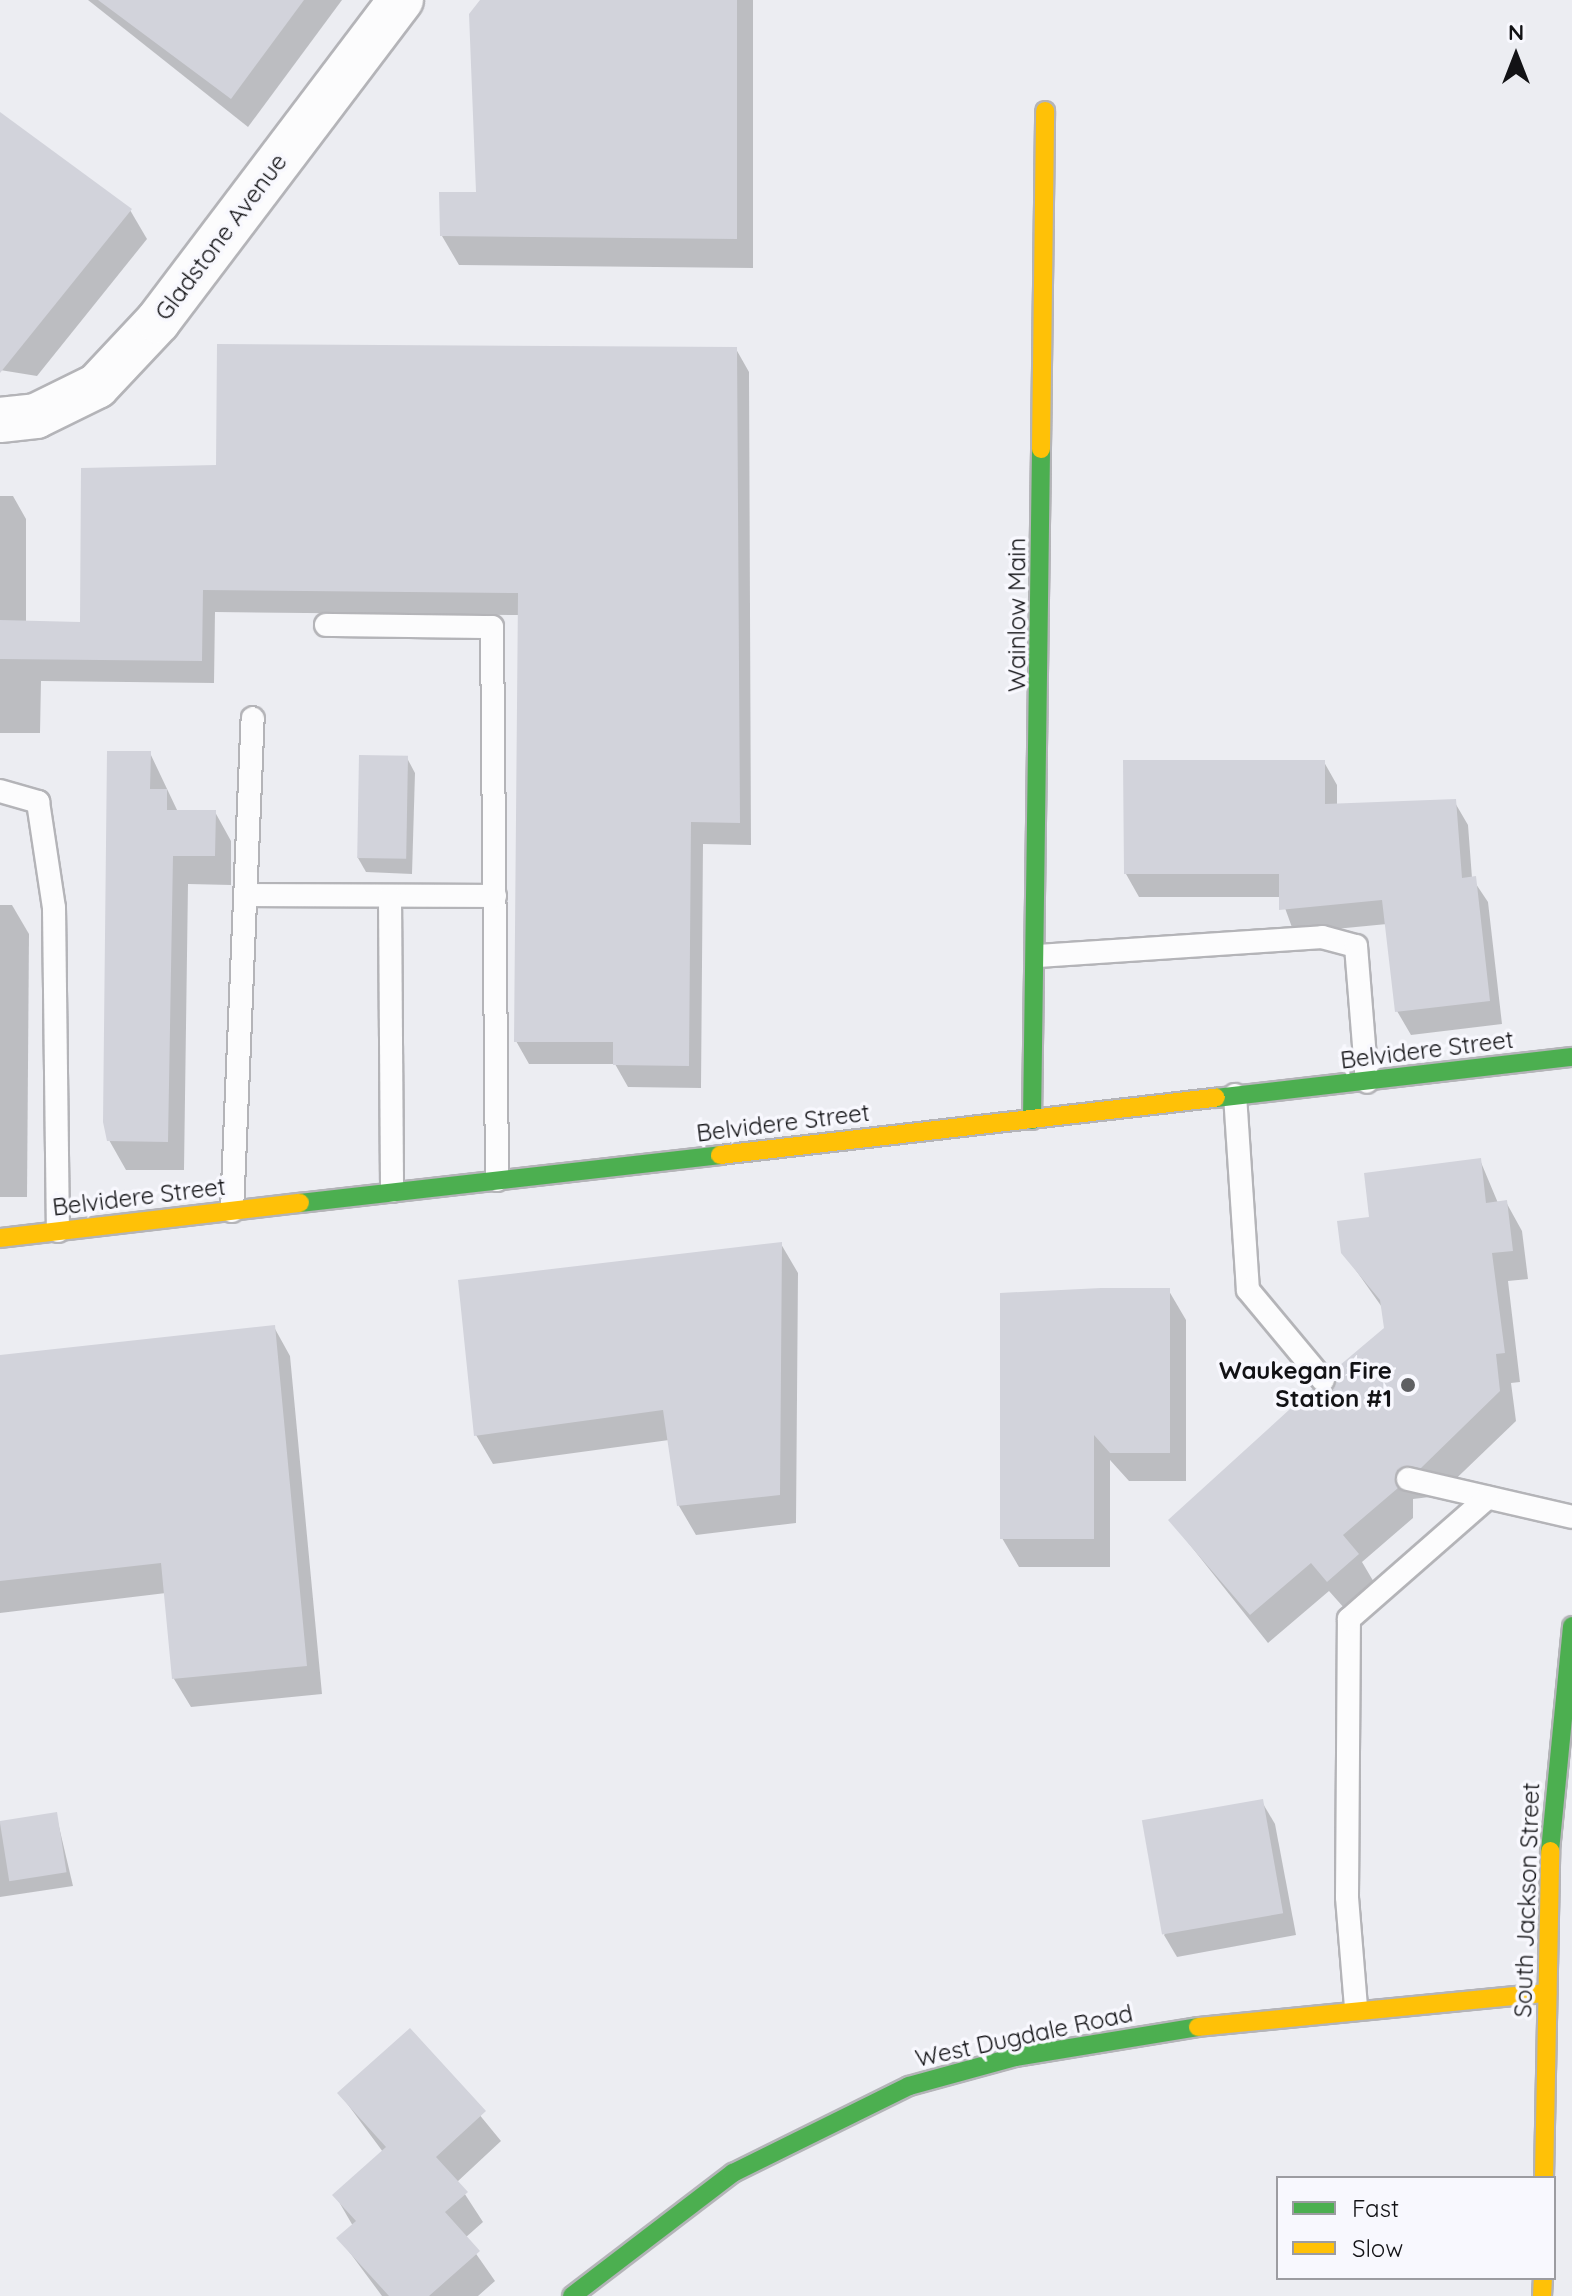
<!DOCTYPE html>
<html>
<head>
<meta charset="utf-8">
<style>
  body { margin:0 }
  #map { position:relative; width:1572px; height:2296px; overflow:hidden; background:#ecedf2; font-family:Quicksand,sans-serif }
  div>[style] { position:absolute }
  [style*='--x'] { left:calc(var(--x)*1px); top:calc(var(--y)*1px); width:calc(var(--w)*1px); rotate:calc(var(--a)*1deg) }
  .shadow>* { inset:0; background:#0003 }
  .building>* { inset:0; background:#d2d3db; transform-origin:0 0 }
  .roads { filter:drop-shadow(2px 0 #b4b4b8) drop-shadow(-2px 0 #b4b4b8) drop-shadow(0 2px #b4b4b8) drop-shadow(0 -2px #b4b4b8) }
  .lane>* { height:22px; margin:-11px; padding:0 11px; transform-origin:11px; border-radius:11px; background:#fcfcfd }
  .street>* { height:44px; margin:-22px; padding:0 22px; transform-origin:22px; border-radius:22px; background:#fcfcfd }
  .fast>* { height:18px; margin:-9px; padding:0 9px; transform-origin:9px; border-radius:9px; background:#4caf50 }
  .slow>* { height:18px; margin:-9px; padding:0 9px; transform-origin:9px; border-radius:9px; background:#ffc107 }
  .dots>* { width:22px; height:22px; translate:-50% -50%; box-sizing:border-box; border:4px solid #f8f8fe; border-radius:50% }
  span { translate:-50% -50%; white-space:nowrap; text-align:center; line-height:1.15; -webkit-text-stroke:7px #f8f8fe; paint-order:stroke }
  .street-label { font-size:24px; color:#121215 }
  .poi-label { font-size:24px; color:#121215; font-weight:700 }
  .right { translate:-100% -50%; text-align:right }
  .legend { position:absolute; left:1276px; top:2176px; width:280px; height:104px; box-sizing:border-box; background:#f8f8fe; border:2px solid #9c9ca1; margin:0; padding:10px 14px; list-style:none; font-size:24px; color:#121215 }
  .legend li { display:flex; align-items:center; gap:16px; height:40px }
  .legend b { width:40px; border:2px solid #9c9ca1 }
  .north { position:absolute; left:1476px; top:16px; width:80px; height:80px; -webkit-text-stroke:6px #f8f8fe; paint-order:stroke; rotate:0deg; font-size:22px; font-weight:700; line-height:32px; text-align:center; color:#121215 }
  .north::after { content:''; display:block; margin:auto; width:28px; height:36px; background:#121215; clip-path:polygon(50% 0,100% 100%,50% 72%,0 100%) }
</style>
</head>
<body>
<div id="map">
  <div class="shadow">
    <i style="clip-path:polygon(88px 0,342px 0,248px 127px)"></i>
    <i style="clip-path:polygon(482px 0,753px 0,753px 268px,459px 265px,442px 236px,478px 194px)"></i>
    <i style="clip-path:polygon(0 115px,130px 210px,147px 239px,37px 376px,0 370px)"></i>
    <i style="clip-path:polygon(736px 349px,749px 372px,751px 845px,703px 844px,701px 1088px,628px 1087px,615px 1064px,529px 1064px,516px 1041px,519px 615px,215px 612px,214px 683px,41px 681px,40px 733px,0 733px,0 496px,13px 496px,26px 519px,26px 623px,82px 624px,218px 467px)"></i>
    <i style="clip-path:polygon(150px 753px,178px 812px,215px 812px,231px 841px,231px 885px,188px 884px,184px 1170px,126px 1170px,109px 1140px)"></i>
    <i style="clip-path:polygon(407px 758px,415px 773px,412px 874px,366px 872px,358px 858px)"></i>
    <i style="clip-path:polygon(1324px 762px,1337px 785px,1337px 805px,1454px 801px,1468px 825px,1472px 878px,1488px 902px,1502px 1024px,1411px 1035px,1397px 1011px,1387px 924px,1294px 933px,1281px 897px,1139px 897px,1126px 874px)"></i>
    <i style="clip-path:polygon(0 905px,12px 905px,29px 934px,27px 1197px,0 1197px)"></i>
    <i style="clip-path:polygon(1480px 1160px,1498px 1203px,1506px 1202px,1522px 1231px,1528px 1279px,1508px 1281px,1520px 1382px,1511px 1383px,1516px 1421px,1438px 1496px,1413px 1499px,1413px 1518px,1362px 1562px,1375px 1584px,1345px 1609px,1329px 1591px,1268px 1643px,1171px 1521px,1334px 1392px,1386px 1328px,1384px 1310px,1343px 1252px,1371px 1218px)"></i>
    <i style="clip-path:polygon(781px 1244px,798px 1273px,796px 1523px,696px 1535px,679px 1506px,669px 1440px,493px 1464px,476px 1435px)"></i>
    <i style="clip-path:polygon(1169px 1291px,1186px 1320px,1186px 1481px,1129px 1481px,1110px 1460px,1110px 1567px,1019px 1567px,1002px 1538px)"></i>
    <i style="clip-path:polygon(274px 1327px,290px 1356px,322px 1694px,191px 1707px,174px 1679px,166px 1593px,0 1613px,0 1357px)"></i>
    <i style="clip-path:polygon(1262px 1802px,1275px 1824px,1296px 1935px,1177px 1957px,1164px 1935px)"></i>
    <i style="clip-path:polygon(56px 1814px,73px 1886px,0 1897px,0 1822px)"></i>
    <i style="clip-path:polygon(410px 2030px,501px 2141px,457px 2182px,483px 2222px,465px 2238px,495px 2281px,478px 2296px,382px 2296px,339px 2238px,353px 2226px,335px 2195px,383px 2152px,340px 2094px)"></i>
  </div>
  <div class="building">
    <i style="clip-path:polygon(98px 0,304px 0,231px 99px)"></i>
    <i style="clip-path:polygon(480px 0,737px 0,737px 239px,440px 236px,439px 192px,476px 192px,469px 14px)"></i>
    <i style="clip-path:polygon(0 112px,132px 209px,0 373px)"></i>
    <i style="clip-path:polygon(217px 344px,737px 347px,740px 823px,691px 822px,689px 1066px,613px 1065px,613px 1042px,514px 1042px,518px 593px,203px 590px,202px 661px,0 659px,0 620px,80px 622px,81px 468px,216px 465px)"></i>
    <i style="clip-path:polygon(107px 751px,151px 751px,150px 789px,167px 789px,167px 810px,216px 810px,215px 856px,173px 856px,168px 1142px,107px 1141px,103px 1122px)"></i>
    <i style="left:359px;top:755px;width:49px;height:103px;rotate:1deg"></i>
    <i style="clip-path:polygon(1123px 760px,1325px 760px,1325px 804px,1456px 799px,1462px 878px,1476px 876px,1490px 1001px,1395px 1012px,1382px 900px,1279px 910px,1279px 874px,1124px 874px)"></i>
    <i style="clip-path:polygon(1481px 1158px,1486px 1203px,1507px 1200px,1513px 1251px,1492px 1253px,1505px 1353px,1496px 1354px,1500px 1391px,1421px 1468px,1397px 1470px,1398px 1488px,1343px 1535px,1359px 1554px,1327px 1582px,1311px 1563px,1250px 1615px,1168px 1520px,1312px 1389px,1332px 1390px,1333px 1371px,1384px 1328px,1380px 1300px,1341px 1253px,1337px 1221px,1369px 1217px,1364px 1173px)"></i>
    <i style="clip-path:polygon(782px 1242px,780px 1495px,677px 1506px,663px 1410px,474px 1436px,458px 1280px)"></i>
    <i style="clip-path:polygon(1101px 1288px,1170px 1288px,1170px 1453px,1110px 1453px,1094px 1435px,1094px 1539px,1000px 1539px,1000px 1293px)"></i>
    <i style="clip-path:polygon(275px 1325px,307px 1666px,172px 1679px,161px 1563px,0 1581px,0 1355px)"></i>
    <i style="left:1263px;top:1799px;width:116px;height:123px;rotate:80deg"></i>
    <i style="left:57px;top:1812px;width:61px;height:58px;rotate:81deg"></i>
    <i style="clip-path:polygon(410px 2028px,486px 2111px,436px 2157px,468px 2192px,445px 2212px,480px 2251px,429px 2296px,389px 2296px,336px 2238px,356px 2221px,332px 2195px,386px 2147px,337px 2093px)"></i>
  </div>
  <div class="roads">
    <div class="lane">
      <i style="--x:326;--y:625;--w:166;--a:0.7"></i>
      <i style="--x:492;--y:627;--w:553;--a:89.48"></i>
      <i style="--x:0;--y:791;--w:40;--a:16"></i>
      <i style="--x:38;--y:802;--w:107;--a:81.4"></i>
      <i style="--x:54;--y:908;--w:323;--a:89.3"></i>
      <i style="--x:247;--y:895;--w:248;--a:0.2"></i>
      <i style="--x:390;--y:897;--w:294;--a:89.6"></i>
      <i style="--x:1038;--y:956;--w:285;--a:-3.8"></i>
      <i style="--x:1322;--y:937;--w:35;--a:15"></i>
      <i style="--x:1356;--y:946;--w:136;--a:85.4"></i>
      <i style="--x:1235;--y:1095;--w:195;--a:86.2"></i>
      <i style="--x:1248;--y:1290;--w:117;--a:50.2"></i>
      <i style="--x:232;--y:1211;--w:493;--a:-87.6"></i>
      <i style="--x:1408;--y:1479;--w:168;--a:13"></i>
      <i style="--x:1356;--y:2007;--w:110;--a:-94.7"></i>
      <i style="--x:1347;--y:1897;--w:278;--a:-89.6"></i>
      <i style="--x:1349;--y:1619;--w:184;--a:-41.2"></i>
    </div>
    <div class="street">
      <i style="--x:0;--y:420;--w:36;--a:-6"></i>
      <i style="--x:36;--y:416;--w:68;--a:-26.2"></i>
      <i style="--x:97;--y:386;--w:89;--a:-46.8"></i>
      <i style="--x:158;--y:321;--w:403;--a:-52.9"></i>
    </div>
    <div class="fast">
      <i style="--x:1216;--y:1098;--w:358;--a:-6.6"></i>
      <i style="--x:1032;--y:1120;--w:671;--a:-89.23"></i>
      <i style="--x:300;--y:1203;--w:423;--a:-6.5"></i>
      <i style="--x:1550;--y:1851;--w:226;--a:-84.4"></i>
      <i style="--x:572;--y:2296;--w:203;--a:-37.4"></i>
      <i style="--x:733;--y:2173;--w:196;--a:-26.3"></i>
      <i style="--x:909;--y:2086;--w:110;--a:-15.3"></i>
      <i style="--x:1015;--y:2057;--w:185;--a:-9.3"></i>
    </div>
    <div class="slow">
      <i style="--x:1041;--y:449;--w:338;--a:-89.3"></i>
      <i style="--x:720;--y:1155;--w:499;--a:-6.6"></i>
      <i style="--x:0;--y:1238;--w:302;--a:-6.7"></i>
      <i style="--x:1198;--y:2027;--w:351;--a:-5.6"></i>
      <i style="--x:1544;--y:2178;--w:327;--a:-88.9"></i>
      <i style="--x:1542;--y:2296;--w:18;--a:-87"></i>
    </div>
  </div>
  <div class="dots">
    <i style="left:1408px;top:1385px;background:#5e5f62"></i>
  </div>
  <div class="street-label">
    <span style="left:221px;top:237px;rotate:-53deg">Gladstone Avenue</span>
    <span style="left:1017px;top:615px;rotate:-90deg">Wainlow Main</span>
    <span style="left:1427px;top:1050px;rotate:-7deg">Belvidere Street</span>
    <span style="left:783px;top:1123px;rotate:-7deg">Belvidere Street</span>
    <span style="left:139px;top:1197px;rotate:-7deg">Belvidere Street</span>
    <span style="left:1527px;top:1900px;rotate:-88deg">South Jackson Street</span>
    <span style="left:1024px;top:2036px;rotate:-12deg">West Dugdale Road</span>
  </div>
  <div class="poi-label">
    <span class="right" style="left:1392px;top:1385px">Waukegan Fire<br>Station #1</span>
  </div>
  <ul class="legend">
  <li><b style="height:10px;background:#4caf50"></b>Fast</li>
  <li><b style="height:10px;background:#ffc107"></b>Slow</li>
  </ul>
  <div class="north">N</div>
</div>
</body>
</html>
